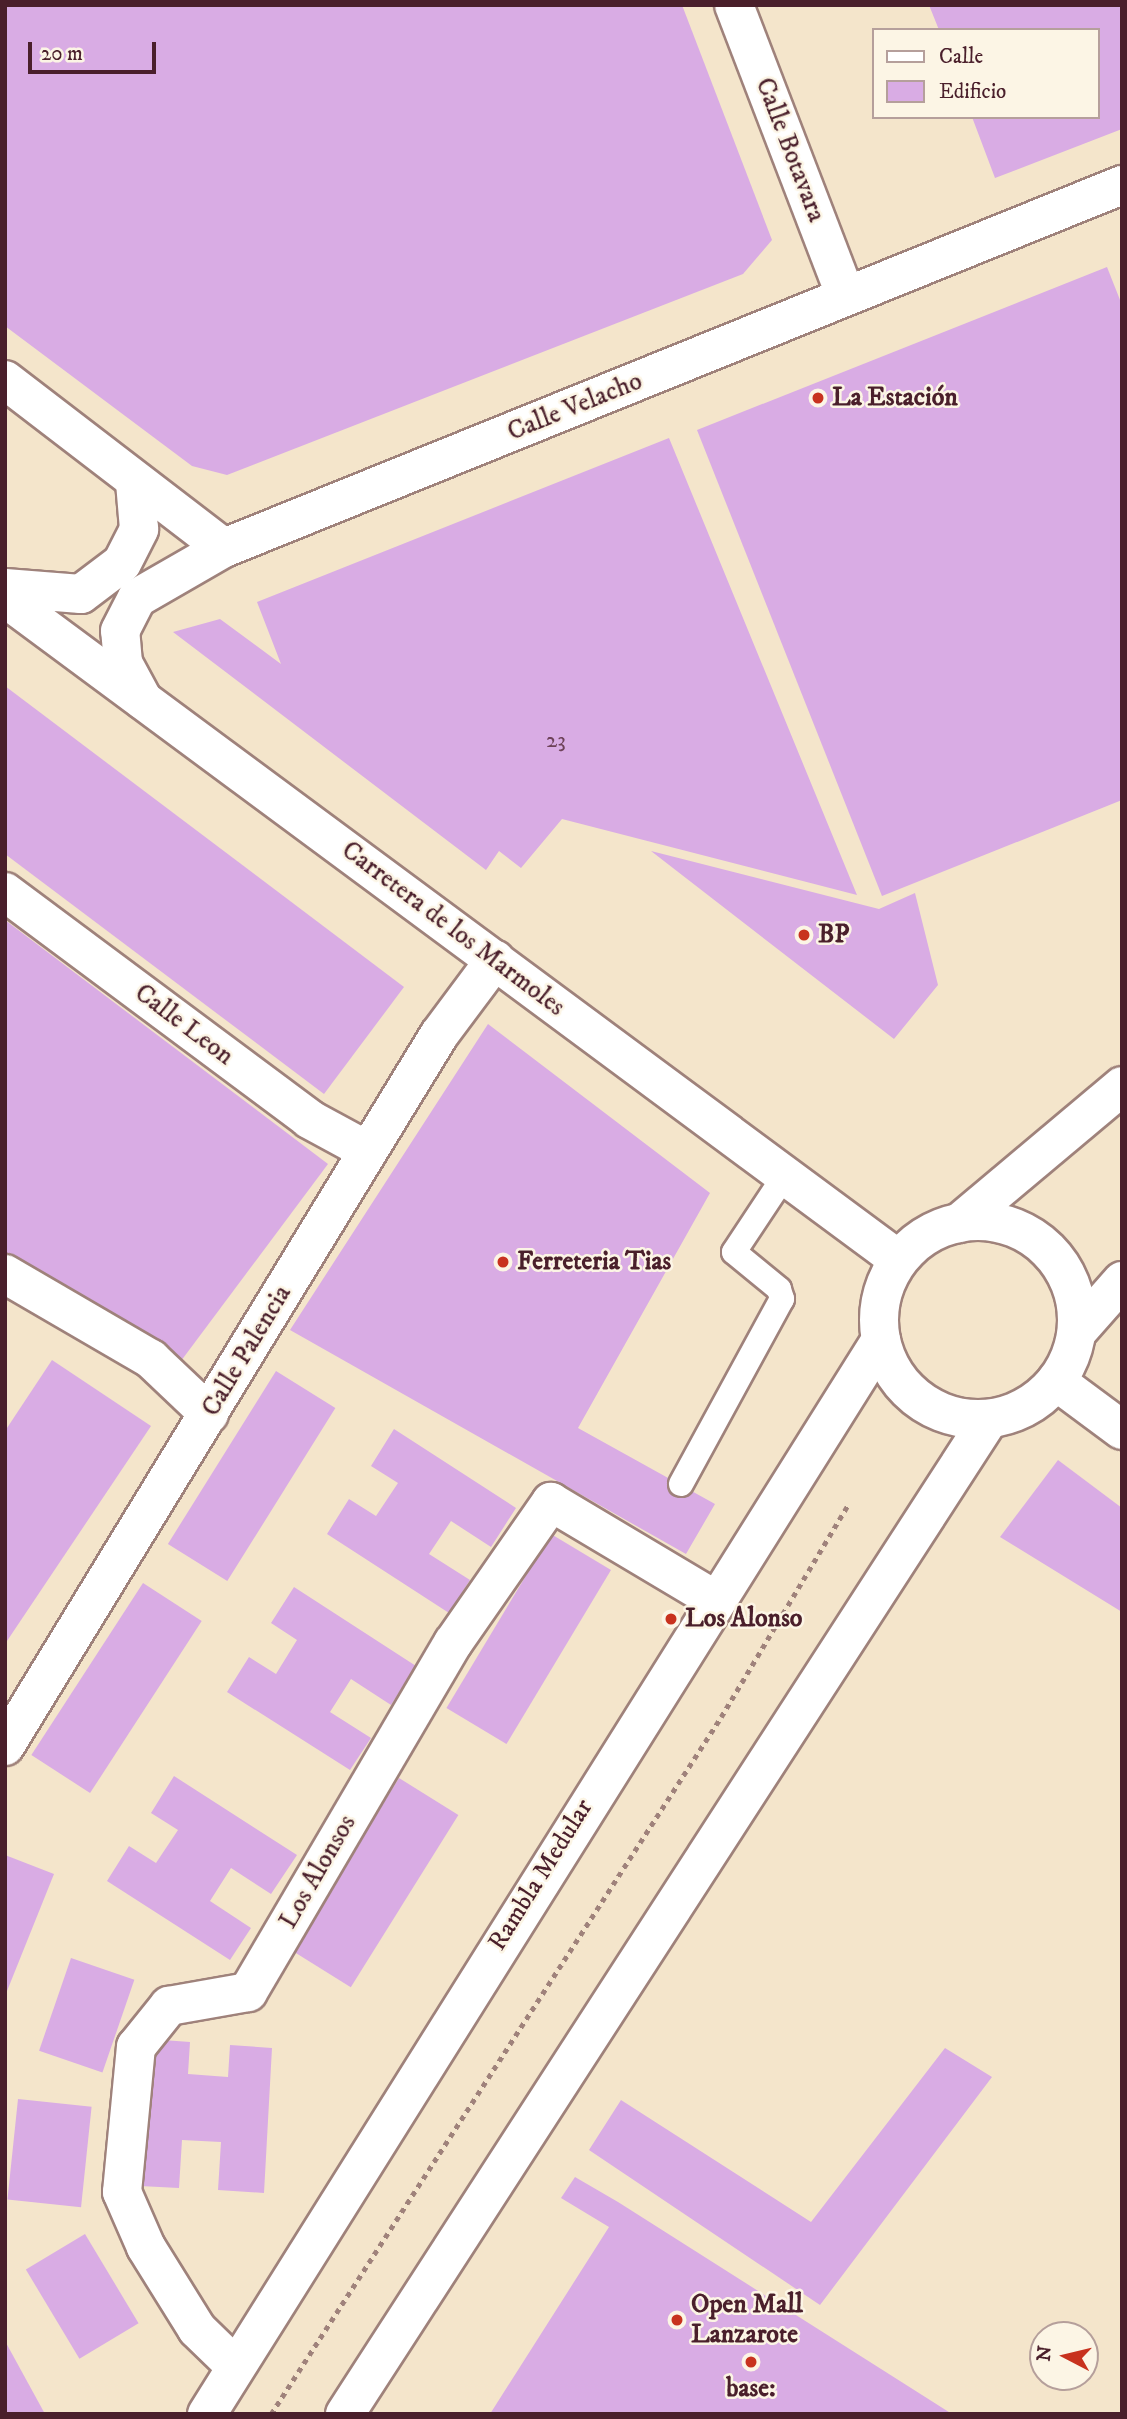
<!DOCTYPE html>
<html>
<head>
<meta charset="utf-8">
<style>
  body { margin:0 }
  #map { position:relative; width:1127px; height:2419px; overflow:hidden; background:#f4e5cb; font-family:"IM FELL DW Pica",serif }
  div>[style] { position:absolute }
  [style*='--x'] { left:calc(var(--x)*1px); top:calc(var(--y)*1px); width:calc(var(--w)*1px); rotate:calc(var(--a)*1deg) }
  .building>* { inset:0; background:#d9ace4; transform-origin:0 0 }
  .path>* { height:4.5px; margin-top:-2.25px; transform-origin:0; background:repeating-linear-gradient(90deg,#9f827b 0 5px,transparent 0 10px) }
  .roads { filter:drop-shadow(2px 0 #9f827b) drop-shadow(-2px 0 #9f827b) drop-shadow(0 2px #9f827b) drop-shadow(0 -2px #9f827b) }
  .service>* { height:24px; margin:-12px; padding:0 12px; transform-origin:12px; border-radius:12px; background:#fff }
  .minor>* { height:38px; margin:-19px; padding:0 19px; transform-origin:19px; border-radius:19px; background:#fff }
  .tertiary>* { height:38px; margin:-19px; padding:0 19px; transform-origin:19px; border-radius:19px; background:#fff }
  .secondary>* { height:38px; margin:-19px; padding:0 19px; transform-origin:19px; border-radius:19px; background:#fff }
  .secondary>.ring { margin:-19px; padding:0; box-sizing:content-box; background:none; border:38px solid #fff; border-radius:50% }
  .dots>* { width:19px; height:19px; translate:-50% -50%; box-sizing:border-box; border:4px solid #fcf5e5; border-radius:50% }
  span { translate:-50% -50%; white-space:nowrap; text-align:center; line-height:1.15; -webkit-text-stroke:5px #fcf5e5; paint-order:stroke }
  .number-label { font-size:23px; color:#6e4259 }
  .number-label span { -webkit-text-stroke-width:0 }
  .street-label { font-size:26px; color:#4a1f2b }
  .poi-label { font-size:26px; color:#4a1f2b; font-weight:700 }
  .left { translate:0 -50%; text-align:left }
  .frame { position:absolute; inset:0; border:7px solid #4a1f2b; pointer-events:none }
  .legend { position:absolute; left:872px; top:28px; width:228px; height:91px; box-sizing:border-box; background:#fcf5e5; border:2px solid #b59f9b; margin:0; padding:9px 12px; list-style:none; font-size:21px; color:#4a1f2b }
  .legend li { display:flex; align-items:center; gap:14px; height:35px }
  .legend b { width:35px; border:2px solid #b59f9b }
  .north { position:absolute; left:1029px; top:2321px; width:70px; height:70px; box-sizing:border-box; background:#fcf5e5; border:2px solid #b59f9b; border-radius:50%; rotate:277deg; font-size:19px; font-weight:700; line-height:28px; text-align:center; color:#4a1f2b }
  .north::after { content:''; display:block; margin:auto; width:24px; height:32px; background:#c8321e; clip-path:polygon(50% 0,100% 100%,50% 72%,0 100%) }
  .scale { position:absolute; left:28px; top:42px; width:128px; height:32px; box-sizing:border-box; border:4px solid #4a1f2b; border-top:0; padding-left:9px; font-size:21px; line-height:24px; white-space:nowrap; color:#4a1f2b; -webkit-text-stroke:5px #fcf5e5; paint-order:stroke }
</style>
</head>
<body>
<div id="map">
  <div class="building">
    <i style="clip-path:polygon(5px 5px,682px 5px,772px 240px,743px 274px,227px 475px,192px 466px,5px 326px)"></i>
    <i style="clip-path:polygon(929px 5px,1122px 5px,1122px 129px,995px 178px,972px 117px,1097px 117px,1097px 30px,939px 30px)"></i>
    <i style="clip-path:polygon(1107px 267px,1122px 305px,1122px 800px,882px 896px,697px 430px)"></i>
    <i style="clip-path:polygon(669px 438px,857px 895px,562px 819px,521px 868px,499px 851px,486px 870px,173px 632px,220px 619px,281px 664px,257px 602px)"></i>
    <i style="clip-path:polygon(5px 686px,404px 987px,324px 1094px,5px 854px)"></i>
    <i style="clip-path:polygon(651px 851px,879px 909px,915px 893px,938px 985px,894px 1039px)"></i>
    <i style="clip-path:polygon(5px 920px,328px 1164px,178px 1365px,5px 1256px)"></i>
    <i style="clip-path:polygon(488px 1024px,710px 1193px,578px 1428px,715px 1504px,686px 1554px,290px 1330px)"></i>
    <i style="clip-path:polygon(52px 1360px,151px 1426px,5px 1644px,5px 1431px)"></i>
    <i style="left:276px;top:1371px;width:70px;height:204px;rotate:32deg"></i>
    <i style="clip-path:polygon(394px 1429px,516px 1508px,491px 1547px,451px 1521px,429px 1554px,470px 1580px,449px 1613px,327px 1534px,349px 1499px,376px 1516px,398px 1483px,371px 1466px)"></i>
    <i style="clip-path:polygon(1058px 1460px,1122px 1508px,1122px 1612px,1000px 1537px)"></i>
    <i style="left:551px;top:1534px;width:70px;height:203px;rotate:31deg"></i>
    <i style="left:143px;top:1583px;width:70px;height:205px;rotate:33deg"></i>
    <i style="clip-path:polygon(294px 1587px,416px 1666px,391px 1705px,351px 1679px,330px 1712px,371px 1738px,350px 1770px,227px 1692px,249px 1657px,276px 1674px,297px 1640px,271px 1623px)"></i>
    <i style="clip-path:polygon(174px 1776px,297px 1855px,271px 1894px,231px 1868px,210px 1901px,251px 1928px,230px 1960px,107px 1881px,129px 1846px,156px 1863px,178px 1830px,151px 1813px)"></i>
    <i style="left:399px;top:1778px;width:70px;height:203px;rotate:32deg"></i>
    <i style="clip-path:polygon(5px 1855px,54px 1874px,5px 1996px)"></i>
    <i style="left:71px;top:1958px;width:67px;height:98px;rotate:19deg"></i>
    <i style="clip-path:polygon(149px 2039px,190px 2042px,188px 2074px,228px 2077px,230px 2045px,272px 2048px,264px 2193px,218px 2190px,221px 2142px,182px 2140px,179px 2188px,140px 2186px)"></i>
    <i style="clip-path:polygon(945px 2048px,992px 2077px,820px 2305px,589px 2150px,621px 2100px,811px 2222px)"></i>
    <i style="left:18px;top:2099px;width:74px;height:101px;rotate:6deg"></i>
    <i style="clip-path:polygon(575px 2177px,618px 2202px,952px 2414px,490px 2414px,609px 2227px,561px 2198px)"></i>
    <i style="left:85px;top:2234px;width:104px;height:69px;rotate:59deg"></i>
    <i style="clip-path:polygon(5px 2341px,45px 2414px,5px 2414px)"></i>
  </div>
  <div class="path">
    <i style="--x:271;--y:2414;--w:830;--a:-57.15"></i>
    <i style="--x:721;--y:1717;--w:249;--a:-59.1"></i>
  </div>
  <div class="roads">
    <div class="service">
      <i style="--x:681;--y:1484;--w:211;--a:-61.4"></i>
      <i style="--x:782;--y:1299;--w:10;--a:-107"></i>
      <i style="--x:779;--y:1289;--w:58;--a:-140.6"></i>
      <i style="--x:734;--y:1252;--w:89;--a:-56.5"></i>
    </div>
    <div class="minor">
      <i style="--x:734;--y:5;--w:310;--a:69"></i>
      <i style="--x:5;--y:380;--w:276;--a:37.5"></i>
      <i style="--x:5;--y:588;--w:76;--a:4.5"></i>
      <i style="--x:81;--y:594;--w:51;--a:-37.1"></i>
      <i style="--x:122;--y:563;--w:38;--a:-63"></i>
      <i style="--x:139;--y:529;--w:47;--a:-94.9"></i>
      <i style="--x:143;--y:700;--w:42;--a:-118.4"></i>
      <i style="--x:123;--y:663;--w:32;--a:-95"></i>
      <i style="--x:120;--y:631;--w:37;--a:-63"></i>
      <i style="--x:137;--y:598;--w:100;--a:-29.9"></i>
      <i style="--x:224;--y:548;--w:969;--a:-22.01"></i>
      <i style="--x:5;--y:892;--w:379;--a:36.7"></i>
      <i style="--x:309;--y:1119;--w:67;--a:28.5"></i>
      <i style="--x:5;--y:1274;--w:169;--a:30.2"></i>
      <i style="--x:151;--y:1359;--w:80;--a:43.5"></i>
      <i style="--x:235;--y:2366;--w:53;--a:-135.8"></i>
      <i style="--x:197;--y:2329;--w:97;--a:-121.9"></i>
      <i style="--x:146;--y:2247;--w:60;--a:-113.6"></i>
      <i style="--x:122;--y:2192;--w:146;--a:-84.5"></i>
      <i style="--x:136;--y:2047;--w:53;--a:-51.2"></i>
      <i style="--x:169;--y:2006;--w:80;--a:-10"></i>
      <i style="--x:248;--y:1992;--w:405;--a:-59.6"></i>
      <i style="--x:453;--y:1643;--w:172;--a:-55.2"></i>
      <i style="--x:551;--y:1502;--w:190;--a:30.8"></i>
    </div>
    <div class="tertiary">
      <i style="--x:1056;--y:1381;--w:82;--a:36.6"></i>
      <i style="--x:5;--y:1746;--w:833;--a:-58.6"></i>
      <i style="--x:439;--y:1035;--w:94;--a:-53.3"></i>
    </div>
    <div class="secondary">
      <i style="--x:5;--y:598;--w:1112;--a:36.52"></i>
      <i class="ring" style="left:879px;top:1221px;width:160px;height:160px"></i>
      <i style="--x:959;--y:1223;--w:213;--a:-40"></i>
      <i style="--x:1077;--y:1332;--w:68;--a:-48.6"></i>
      <i style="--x:207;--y:2414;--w:1268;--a:-57.89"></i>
      <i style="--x:345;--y:2414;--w:1185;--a:-57.09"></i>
    </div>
  </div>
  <div class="dots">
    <i style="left:818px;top:398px;background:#c8321e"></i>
    <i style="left:804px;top:935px;background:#c8321e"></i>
    <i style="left:503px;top:1262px;background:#c8321e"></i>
    <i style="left:671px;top:1619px;background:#c8321e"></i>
    <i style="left:677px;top:2320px;background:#c8321e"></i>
    <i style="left:751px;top:2362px;background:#c8321e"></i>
  </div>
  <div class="number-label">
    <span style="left:556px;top:741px">23</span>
  </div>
  <div class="street-label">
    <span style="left:790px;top:150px;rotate:69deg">Calle Botavara</span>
    <span style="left:575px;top:407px;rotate:-22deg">Calle Velacho</span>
    <span style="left:453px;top:929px;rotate:37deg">Carretera de los Marmoles</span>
    <span style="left:184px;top:1025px;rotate:37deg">Calle Leon</span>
    <span style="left:247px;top:1351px;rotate:-59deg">Calle Palencia</span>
    <span style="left:318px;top:1872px;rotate:-60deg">Los Alonsos</span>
    <span style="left:541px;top:1875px;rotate:-58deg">Rambla Medular</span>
  </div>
  <div class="poi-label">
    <span class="left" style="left:832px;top:398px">La Estación</span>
    <span class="left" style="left:818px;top:935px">BP</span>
    <span class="left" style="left:517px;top:1262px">Ferreteria Tias</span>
    <span class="left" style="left:685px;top:1619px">Los Alonso</span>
    <span class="left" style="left:691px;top:2320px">Open Mall<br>Lanzarote</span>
    <span style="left:751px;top:2389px">base:</span>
  </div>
  <div class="frame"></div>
  <ul class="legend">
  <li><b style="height:9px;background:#fff"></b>Calle</li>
  <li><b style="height:19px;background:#d9ace4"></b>Edificio</li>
  </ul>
  <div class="north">N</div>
  <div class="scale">20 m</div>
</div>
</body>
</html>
